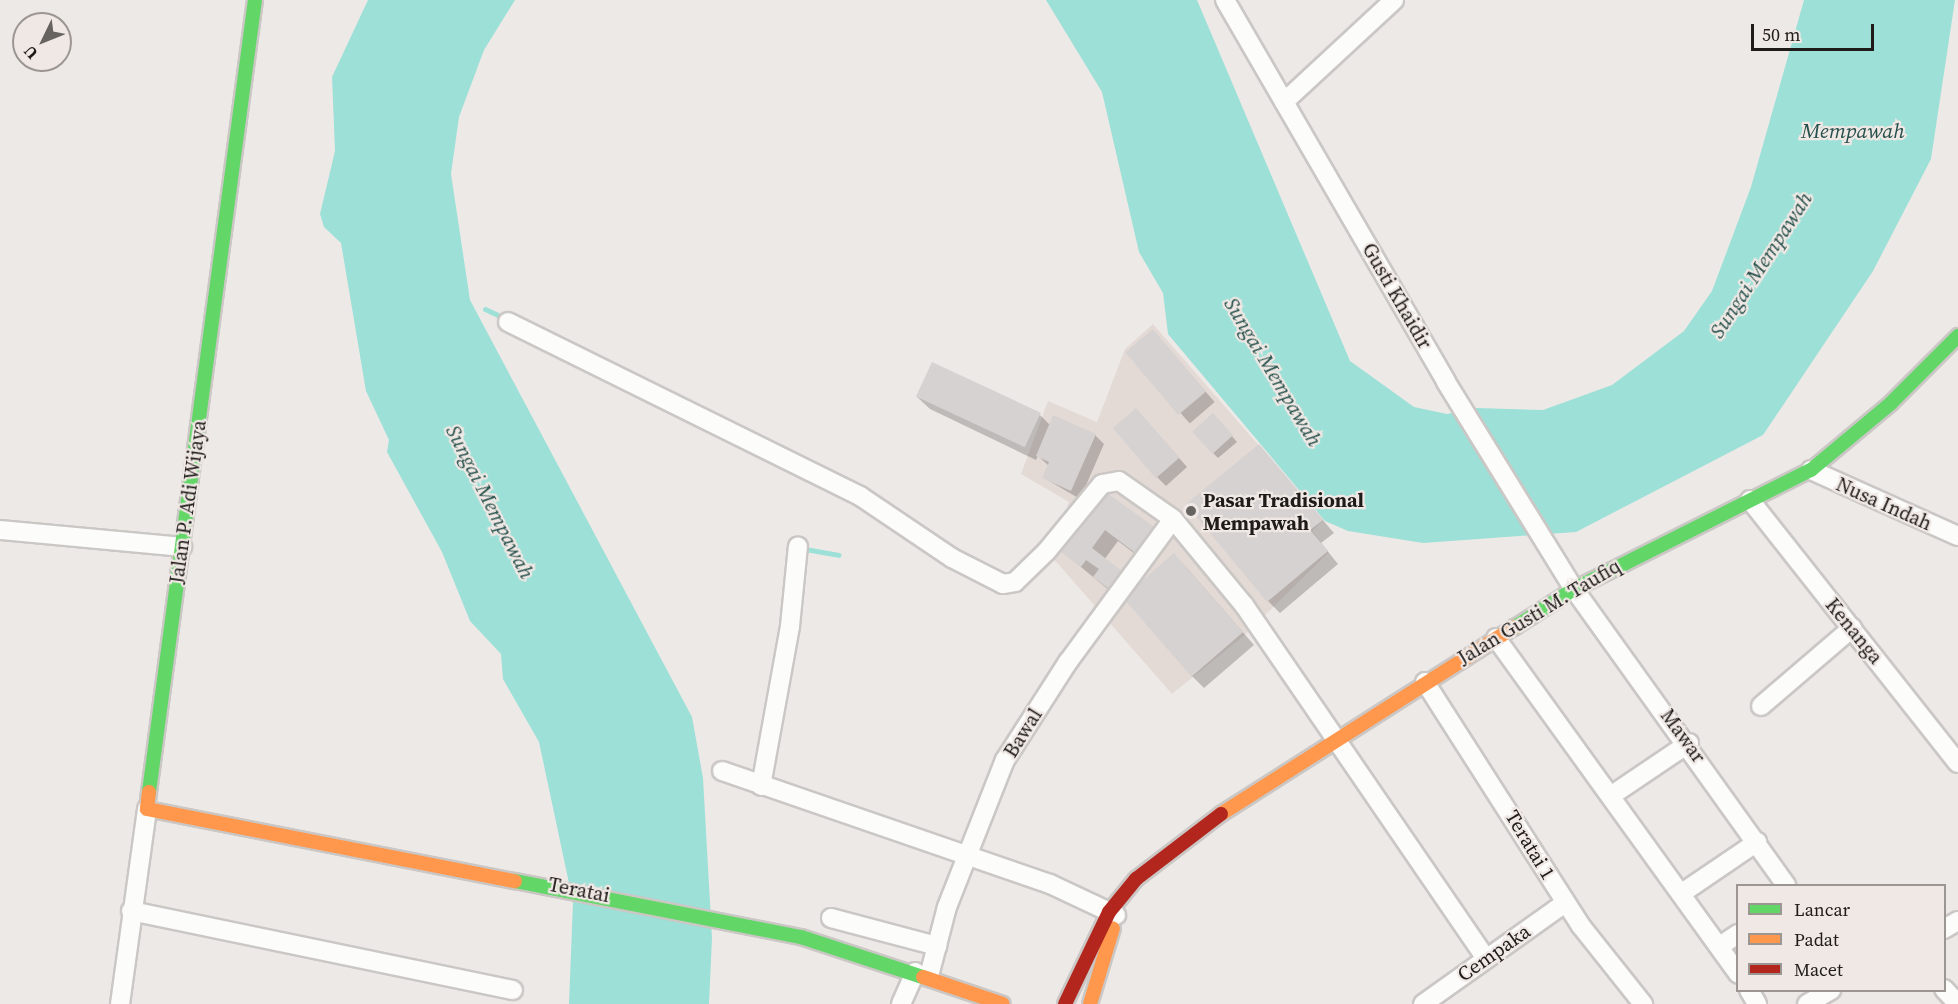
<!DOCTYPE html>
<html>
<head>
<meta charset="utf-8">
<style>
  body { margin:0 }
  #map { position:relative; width:1958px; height:1004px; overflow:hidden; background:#ede9e7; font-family:"Source Serif 4",serif }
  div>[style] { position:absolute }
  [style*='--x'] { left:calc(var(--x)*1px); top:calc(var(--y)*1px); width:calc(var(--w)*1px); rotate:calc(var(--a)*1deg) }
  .built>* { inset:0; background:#e4dad5 }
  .water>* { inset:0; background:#9de0d7 }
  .shadow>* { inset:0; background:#0003; transform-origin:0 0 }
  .stream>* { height:5px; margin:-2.5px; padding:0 2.5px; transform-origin:2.5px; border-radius:2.5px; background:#9de0d7 }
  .building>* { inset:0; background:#d6d2d1; transform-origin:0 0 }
  .roads { filter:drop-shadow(2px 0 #cac7c5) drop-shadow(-2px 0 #cac7c5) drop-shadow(0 2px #cac7c5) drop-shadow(0 -2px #cac7c5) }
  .street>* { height:18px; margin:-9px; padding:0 9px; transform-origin:9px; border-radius:9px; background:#fcfcfb }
  .fast>* { height:14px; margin:-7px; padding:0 7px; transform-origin:7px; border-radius:7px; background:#63d668 }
  .slow>* { height:14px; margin:-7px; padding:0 7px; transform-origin:7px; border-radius:7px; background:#ff974d }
  .jam>* { height:14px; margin:-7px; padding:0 7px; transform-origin:7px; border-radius:7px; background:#b3261e }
  .dots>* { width:16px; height:16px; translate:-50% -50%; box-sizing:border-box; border:3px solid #f0e8e4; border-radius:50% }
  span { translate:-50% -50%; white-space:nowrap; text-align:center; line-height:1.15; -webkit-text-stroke:4.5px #f0e8e4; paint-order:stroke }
  .street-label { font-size:20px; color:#1e1b19 }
  .poi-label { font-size:20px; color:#1e1b19; font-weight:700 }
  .left { translate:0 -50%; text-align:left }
  .water-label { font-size:21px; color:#25504c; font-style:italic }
  .legend { position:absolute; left:1736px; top:884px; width:210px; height:108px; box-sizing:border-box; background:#f0e8e4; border:2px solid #9c9693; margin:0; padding:8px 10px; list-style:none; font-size:18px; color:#1e1b19 }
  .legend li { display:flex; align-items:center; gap:12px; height:30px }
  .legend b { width:30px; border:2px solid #9c9693 }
  .north { position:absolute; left:12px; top:12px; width:60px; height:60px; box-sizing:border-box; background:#f0e8e4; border:2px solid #9c9693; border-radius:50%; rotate:227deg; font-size:16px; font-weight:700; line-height:24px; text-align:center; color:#1e1b19 }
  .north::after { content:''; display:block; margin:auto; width:21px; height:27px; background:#666361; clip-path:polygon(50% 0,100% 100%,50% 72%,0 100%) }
  .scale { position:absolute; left:1751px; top:24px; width:123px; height:27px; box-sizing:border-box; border:3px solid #1e1b19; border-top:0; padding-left:8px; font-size:18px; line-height:21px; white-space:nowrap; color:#1e1b19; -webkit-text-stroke:4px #f0e8e4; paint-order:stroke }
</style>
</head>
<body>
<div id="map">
  <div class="built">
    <i style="clip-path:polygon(1153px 324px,1324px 520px,1312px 531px,1329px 552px,1246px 634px,1172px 694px,1052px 557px,1069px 502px,1021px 474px,1048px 401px,1097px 422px,1125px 349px)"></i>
  </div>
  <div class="water">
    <i style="clip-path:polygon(368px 0,515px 0,484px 50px,459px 117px,451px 174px,470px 300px,692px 717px,703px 778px,712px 938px,709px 1004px,569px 1004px,573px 902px,539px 742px,503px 679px,501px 654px,470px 621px,442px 552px,387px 452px,389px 440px,366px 391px,341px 243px,324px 227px,320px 214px,335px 151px,332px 77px)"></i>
    <i style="clip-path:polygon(1046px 0,1197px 0,1350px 361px,1414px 407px,1447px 414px,1477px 408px,1543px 410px,1612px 385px,1684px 331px,1712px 291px,1751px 187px,1804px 0,1955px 0,1931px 159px,1873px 271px,1763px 435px,1576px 532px,1423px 543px,1348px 531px,1325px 521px,1168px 334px,1163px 293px,1139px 252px,1102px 92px)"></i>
  </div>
  <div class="shadow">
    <i style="left:1153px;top:331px;width:94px;height:33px;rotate:49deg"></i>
    <i style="clip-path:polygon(917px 397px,1040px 415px,1050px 425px,1095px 435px,1104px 444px,1080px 499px,1044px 478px,1049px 466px,1038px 456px,1036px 460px,930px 409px)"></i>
    <i style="clip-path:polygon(1145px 419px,1187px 467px,1166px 486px,1157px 477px)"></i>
    <i style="clip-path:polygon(1219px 421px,1237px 442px,1218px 458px,1213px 453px)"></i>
    <i style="clip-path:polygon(1259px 446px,1334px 533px,1321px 543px,1338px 564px,1280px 613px,1268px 601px)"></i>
    <i style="clip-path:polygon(1103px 491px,1168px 543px,1151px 566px,1118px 541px,1104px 560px,1133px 584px,1121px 600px,1059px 549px)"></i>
    <i style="clip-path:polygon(1186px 567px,1254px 645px,1204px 688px,1192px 676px)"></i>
  </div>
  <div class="stream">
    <i style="--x:485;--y:309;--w:23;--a:25"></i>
    <i style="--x:805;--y:549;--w:34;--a:10"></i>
  </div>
  <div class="building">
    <i style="left:1153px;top:329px;width:82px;height:36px;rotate:50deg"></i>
    <i style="left:932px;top:362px;width:120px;height:38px;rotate:25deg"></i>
    <i style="left:1136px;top:408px;width:66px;height:31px;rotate:49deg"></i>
    <i style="left:1213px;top:413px;width:30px;height:28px;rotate:48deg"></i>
    <i style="clip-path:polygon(1053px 415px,1096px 434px,1071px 491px,1042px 478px,1049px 462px,1036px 456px)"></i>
    <i style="clip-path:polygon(1259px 444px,1323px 520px,1310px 530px,1328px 551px,1267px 602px,1186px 504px)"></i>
    <i style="clip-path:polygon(1102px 489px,1157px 529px,1138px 555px,1105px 530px,1092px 548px,1122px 571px,1109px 589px,1093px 577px,1099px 569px,1086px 560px,1081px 567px,1057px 549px)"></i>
    <i style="left:1174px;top:553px;width:105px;height:68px;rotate:49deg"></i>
  </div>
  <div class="roads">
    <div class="street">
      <i style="--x:1225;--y:0;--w:441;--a:59.9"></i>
      <i style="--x:1446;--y:382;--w:243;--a:58.3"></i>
      <i style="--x:1574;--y:589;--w:365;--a:54.4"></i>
      <i style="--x:1284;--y:102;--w:150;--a:-42.8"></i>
      <i style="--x:508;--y:322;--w:393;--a:26.3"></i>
      <i style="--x:860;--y:496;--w:111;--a:34"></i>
      <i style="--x:952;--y:558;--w:57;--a:27"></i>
      <i style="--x:1003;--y:584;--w:12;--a:-9"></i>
      <i style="--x:1015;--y:582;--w:43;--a:-44.1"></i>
      <i style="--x:1046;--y:552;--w:88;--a:-50.5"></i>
      <i style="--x:1102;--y:484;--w:17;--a:-10"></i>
      <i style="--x:1119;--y:481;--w:66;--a:35.1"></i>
      <i style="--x:1173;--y:519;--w:112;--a:50.5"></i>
      <i style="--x:1244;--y:605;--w:428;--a:55.6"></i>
      <i style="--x:1811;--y:470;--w:161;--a:24.2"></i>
      <i style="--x:1750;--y:500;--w:335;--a:51.7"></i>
      <i style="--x:0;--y:530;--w:183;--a:5.3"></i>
      <i style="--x:1496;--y:638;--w:414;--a:54.2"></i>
      <i style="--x:1425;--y:682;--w:290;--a:57.4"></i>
      <i style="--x:1581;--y:926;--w:100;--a:51.5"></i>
      <i style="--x:1761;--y:706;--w:120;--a:-40.6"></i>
      <i style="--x:722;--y:771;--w:347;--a:19"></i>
      <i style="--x:1050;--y:884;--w:73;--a:25.2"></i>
      <i style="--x:761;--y:786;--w:163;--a:-79.7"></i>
      <i style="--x:790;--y:626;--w:80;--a:-84.3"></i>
      <i style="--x:1612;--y:795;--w:93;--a:-34"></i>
      <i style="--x:1682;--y:893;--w:91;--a:-34.2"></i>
      <i style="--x:131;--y:911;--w:390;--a:11.7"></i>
      <i style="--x:831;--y:918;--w:110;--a:14.8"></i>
      <i style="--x:1944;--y:929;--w:16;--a:-30"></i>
      <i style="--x:1720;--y:946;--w:22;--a:-34"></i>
      <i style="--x:929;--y:976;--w:71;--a:-75.4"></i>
      <i style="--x:947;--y:907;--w:158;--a:-68.5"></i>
      <i style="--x:1005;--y:760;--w:117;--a:-57.3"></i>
      <i style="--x:1068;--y:662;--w:177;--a:-53.7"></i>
      <i style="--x:1944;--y:989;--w:21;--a:47"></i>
      <i style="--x:1749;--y:990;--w:16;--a:60"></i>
      <i style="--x:120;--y:1004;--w:197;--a:-82.1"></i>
      <i style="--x:901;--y:1004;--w:35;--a:-66"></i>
      <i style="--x:1423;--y:1004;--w:174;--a:-35.4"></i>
      <i style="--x:1807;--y:1004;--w:28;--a:-30"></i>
    </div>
    <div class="fast">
      <i style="--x:1515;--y:627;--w:70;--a:-32.8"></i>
      <i style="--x:1574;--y:589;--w:265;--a:-26.7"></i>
      <i style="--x:1811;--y:470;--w:104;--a:-39.9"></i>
      <i style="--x:1891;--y:403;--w:95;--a:-45"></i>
      <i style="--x:149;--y:792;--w:799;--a:-82.38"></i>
      <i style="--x:515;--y:881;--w:291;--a:11.1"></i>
      <i style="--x:801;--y:937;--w:128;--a:18.2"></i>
    </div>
    <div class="slow">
      <i style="--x:149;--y:792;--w:17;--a:97"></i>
      <i style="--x:147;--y:809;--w:375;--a:11.1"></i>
      <i style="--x:1221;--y:814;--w:348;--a:-32.5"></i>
      <i style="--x:923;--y:977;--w:84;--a:18.6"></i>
      <i style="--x:1090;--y:1004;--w:79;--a:-73.2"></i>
    </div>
    <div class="jam">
      <i style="--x:1065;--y:1004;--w:102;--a:-64.4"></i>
      <i style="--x:1109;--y:912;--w:43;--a:-50.7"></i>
      <i style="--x:1136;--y:879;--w:107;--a:-37.4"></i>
    </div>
  </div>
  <div class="dots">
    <i style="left:1191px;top:511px;background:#666361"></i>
  </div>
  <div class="street-label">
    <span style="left:1397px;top:296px;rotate:60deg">Gusti Khaidir</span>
    <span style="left:188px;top:502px;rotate:-82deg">Jalan P. Adi Wijaya</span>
    <span style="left:1884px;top:504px;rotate:24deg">Nusa Indah</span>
    <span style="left:1539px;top:612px;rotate:-31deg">Jalan Gusti M. Taufiq</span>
    <span style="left:1854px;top:631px;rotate:51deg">Kenanga</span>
    <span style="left:1023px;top:733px;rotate:-58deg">Bawal</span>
    <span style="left:1683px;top:736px;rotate:54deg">Mawar</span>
    <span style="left:1530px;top:845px;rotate:59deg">Teratai 1</span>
    <span style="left:579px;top:890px;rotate:11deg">Teratai</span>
    <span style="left:1494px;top:953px;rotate:-35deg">Cempaka</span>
  </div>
  <div class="poi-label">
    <span class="left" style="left:1203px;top:512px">Pasar Tradisional<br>Mempawah</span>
  </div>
  <div class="water-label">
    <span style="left:1853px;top:131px">Mempawah</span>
    <span style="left:1761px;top:265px;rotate:-57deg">Sungai Mempawah</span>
    <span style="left:1273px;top:372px;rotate:59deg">Sungai Mempawah</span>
    <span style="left:490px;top:502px;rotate:63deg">Sungai Mempawah</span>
  </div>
  <ul class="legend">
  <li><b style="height:8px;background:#63d668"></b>Lancar</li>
  <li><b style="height:8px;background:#ff974d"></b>Padat</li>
  <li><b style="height:8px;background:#b3261e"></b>Macet</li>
  </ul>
  <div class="north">U</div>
  <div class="scale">50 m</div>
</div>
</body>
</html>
